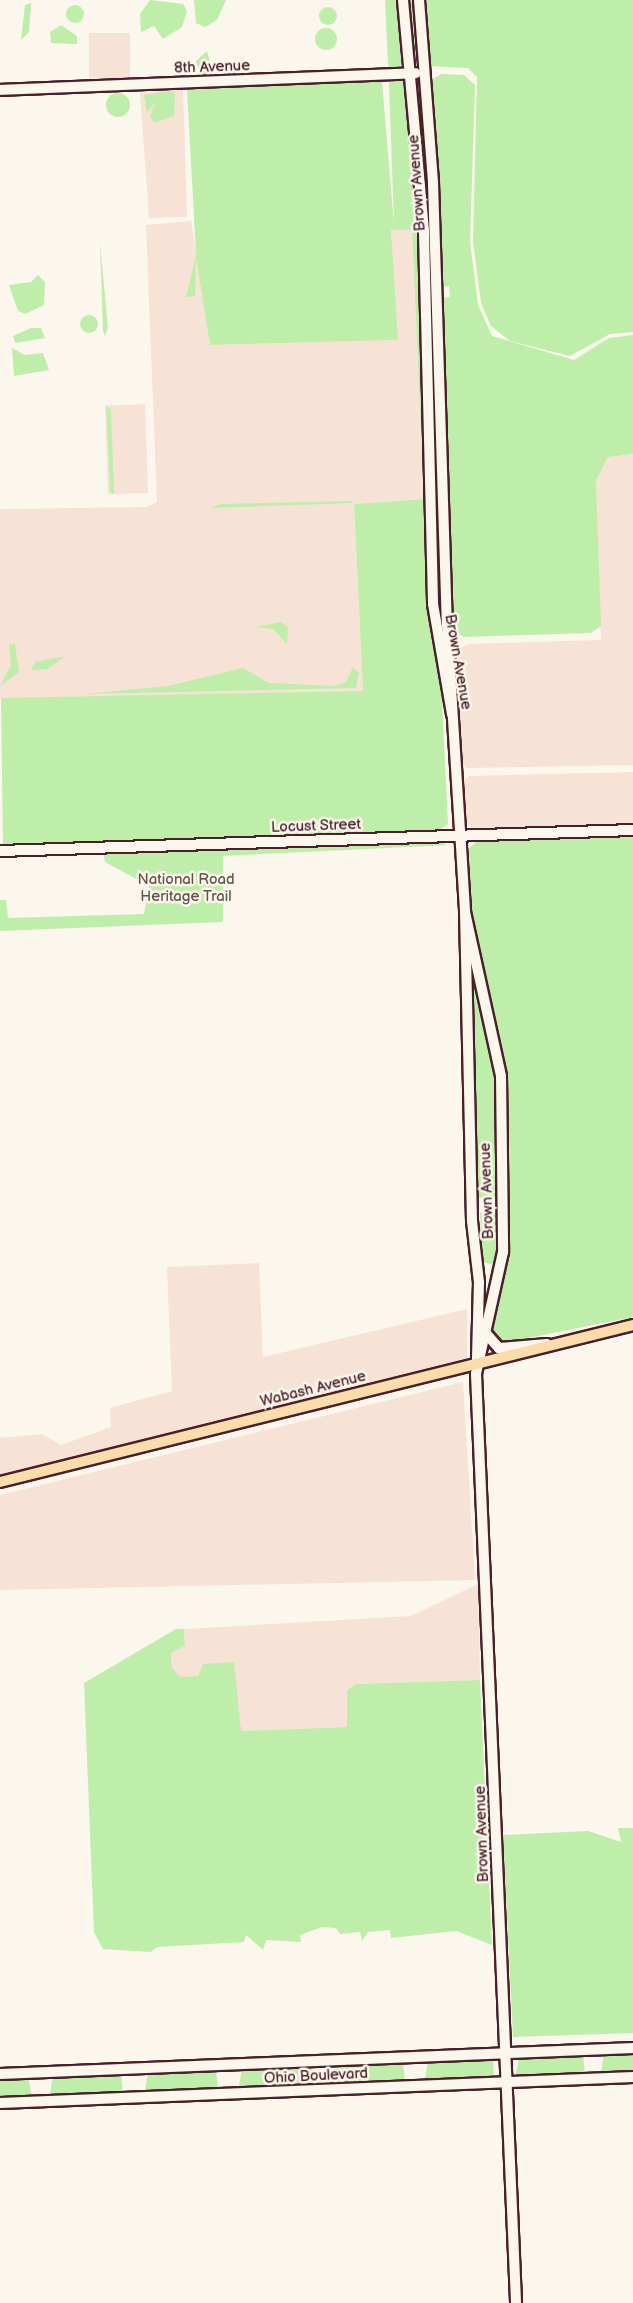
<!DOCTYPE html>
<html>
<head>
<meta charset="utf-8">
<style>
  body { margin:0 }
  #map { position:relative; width:633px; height:2303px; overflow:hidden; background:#fbf7ec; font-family:"Balsamiq Sans",sans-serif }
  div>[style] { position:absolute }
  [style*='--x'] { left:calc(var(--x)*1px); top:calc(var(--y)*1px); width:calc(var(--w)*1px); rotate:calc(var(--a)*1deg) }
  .built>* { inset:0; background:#f6e3d5; transform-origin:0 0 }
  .green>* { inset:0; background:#bfedaa }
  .round { border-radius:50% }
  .roads { filter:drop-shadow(2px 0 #4a1f2b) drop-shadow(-2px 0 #4a1f2b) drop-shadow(0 2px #4a1f2b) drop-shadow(0 -2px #4a1f2b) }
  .secondary>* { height:10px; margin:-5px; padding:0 5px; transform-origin:5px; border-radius:5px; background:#fbf7ec }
  .primary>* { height:10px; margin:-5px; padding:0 5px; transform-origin:5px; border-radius:5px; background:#faddab }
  span { translate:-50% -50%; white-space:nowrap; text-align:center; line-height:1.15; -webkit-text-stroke:5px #fbf7ec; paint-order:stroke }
  .street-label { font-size:15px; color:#4a1f2b }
  .park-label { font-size:15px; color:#67524b }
</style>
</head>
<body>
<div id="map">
  <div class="built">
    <i style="left:130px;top:33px;width:45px;height:41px;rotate:90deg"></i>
    <i style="clip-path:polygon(183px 88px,187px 217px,149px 218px,140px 93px)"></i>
    <i style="clip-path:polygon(191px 221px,210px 345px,397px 340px,391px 230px,412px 229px,424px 499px,354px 504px,363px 691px,0 699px,0 509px,146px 507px,157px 502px,146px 225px)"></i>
    <i style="left:145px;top:404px;width:89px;height:40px;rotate:88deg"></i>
    <i style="clip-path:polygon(633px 454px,633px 765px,466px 768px,460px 761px,453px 652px,468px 644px,601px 640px,596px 481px,608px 457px)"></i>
    <i style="clip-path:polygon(633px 772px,633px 827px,474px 830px,463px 819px,462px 781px,469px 776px)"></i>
    <i style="clip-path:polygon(259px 1263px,263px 1357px,467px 1309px,467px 1358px,0 1476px,0 1438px,42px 1434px,61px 1445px,111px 1427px,110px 1408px,172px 1391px,167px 1267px)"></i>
    <i style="clip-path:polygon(463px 1382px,475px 1580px,0 1590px,0 1495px)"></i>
    <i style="clip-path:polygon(478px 1584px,480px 1680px,356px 1684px,347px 1690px,348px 1727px,241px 1731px,176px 1750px,171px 1653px,185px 1646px,184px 1629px,411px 1616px)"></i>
  </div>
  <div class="green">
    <i style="clip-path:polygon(150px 0,183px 4px,187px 11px,182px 27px,163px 39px,154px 26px,141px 32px,140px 14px)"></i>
    <i style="clip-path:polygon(194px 0,226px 0,217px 20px,205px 27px,196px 23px)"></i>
    <i style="clip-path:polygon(385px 0,400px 0,401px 69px,390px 69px,388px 64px)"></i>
    <i style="clip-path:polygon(405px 0,416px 0,417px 56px,413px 56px)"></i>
    <i style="clip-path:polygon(422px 0,633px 0,633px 332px,610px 334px,570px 356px,510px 341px,491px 326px,481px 303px,473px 241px,477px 77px,468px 68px,429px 66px)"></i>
    <i style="clip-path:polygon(31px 3px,29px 32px,21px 40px,25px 5px)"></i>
    <i class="round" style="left:66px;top:5px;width:18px;height:18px"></i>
    <i class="round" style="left:319px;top:7px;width:18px;height:18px"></i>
    <i style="clip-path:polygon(61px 25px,77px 36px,77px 44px,51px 43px,50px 32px)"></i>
    <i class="round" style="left:315px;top:28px;width:22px;height:22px"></i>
    <i style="clip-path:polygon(207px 51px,213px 73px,201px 76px,196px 61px)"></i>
    <i style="clip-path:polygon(441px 74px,464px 75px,475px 85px,470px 241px,478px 305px,492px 336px,574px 360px,609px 338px,633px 335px,633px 454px,608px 457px,596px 481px,601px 626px,591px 633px,464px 637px,452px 631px,441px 298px,450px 297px,449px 286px,440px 287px,430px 81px)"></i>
    <i style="clip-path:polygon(395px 79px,405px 81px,415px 138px,448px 824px,438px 831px,3px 845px,1px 698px,363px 691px,354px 504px,424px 499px,412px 230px,391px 230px,398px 340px,210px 345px,196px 257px,195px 296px,186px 297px,196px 255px,187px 89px,382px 81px,394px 225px,389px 83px)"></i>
    <i style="clip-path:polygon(169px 91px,175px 93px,174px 116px,154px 123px,150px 116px,155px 102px,147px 113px,144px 95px)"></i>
    <i class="round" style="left:106px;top:93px;width:24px;height:24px"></i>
    <i style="clip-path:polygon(418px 94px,428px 154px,435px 378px,432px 376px)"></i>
    <i style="clip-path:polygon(100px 242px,108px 328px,105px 336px,103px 331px)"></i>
    <i style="clip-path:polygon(38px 275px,45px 282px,44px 305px,25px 314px,18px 311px,9px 285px,31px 282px)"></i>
    <i class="round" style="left:80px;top:315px;width:18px;height:18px"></i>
    <i style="clip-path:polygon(31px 328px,41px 328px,45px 338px,15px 343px,13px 336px)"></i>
    <i style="clip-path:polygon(12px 348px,25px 355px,43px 353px,49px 370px,14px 376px)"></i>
    <i style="clip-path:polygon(106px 406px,111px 410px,114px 494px,110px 492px)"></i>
    <i style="clip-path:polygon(353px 501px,352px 503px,212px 508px,220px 504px)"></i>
    <i style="clip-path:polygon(441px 504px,442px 626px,434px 583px)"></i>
    <i style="clip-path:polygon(281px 622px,288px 627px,287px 644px,273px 629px,255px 627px)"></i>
    <i style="clip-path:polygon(9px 644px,15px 644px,19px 672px,0 686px,11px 665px)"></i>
    <i style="clip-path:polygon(66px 656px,47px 669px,31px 670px,35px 662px)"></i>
    <i style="clip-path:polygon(353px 667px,359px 673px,356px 688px,85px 694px,168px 686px,243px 668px,269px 683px,334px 686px,346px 682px)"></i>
    <i style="clip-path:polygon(633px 833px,633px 1317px,498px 1344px,487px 1329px,503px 1265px,504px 1073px,474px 932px,466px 851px,477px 841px)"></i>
    <i style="clip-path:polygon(440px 842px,448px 845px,223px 856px,223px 922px,0 931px,0 900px,6px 900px,8px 918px,144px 914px,149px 886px,105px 862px,103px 853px)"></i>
    <i style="clip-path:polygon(466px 916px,492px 1029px,498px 1197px,474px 1198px)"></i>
    <i style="clip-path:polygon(480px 1212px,497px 1212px,502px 1229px,494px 1265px,482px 1262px)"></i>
    <i style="clip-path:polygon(176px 1629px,184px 1629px,185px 1646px,171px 1653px,172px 1668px,180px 1677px,198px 1676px,203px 1664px,234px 1662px,241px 1731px,347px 1727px,347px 1690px,356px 1684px,480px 1680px,492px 1945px,456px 1931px,391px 1938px,390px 1930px,368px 1932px,362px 1941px,360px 1932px,340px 1934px,336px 1928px,322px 1927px,300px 1935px,301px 1942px,266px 1940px,263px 1950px,246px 1935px,244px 1942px,157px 1947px,151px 1952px,103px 1949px,94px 1932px,84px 1683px)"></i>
    <i style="clip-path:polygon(618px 1828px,633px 1828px,633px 2033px,513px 2037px,503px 1835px,588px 1831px,621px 1842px)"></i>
    <i style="clip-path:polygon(633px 2053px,633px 2074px,601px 2072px,604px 2054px)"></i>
    <i style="clip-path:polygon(583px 2054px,585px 2075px,516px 2075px,519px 2057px)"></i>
    <i style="clip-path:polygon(493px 2058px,494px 2079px,425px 2079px,428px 2061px)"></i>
    <i style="clip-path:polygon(403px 2062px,405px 2082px,332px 2083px,335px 2065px)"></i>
    <i style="clip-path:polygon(310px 2065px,315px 2081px,310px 2087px,239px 2086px,242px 2068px)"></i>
    <i style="clip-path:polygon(216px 2069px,218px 2089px,145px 2090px,148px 2072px)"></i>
    <i style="clip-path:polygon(121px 2073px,123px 2093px,50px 2094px,53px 2076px)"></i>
    <i style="clip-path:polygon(28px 2077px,32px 2096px,0 2100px,0 2078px)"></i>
  </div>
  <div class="roads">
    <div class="secondary">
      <i style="--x:403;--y:0;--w:234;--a:84.8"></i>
      <i style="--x:424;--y:233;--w:371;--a:88.6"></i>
      <i style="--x:433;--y:604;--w:112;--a:80.2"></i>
      <i style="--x:419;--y:0;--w:184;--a:85.6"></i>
      <i style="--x:433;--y:183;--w:441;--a:88.2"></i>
      <i style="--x:447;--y:624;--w:289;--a:86.4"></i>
      <i style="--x:465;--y:912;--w:309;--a:88.7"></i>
      <i style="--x:472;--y:1221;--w:61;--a:83.5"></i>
      <i style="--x:479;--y:1282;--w:78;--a:91.5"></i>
      <i style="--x:0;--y:90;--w:416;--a:-2.3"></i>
      <i style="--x:0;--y:851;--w:633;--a:-1.9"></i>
      <i style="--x:465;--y:912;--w:168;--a:77.6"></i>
      <i style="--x:501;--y:1076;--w:176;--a:89.3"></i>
      <i style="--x:503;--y:1252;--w:125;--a:102.5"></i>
      <i style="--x:476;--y:1374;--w:930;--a:87.53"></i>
      <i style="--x:484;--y:1331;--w:23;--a:49"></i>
      <i style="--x:499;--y:1348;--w:48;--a:-4.8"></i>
      <i style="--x:0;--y:2074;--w:634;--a:-2.35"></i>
      <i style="--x:0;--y:2103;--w:634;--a:-2.35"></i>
    </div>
    <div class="primary">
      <i style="--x:0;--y:1482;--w:652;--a:-13.93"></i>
    </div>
  </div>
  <div class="street-label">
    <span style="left:212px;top:67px;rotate:-2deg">8th Avenue</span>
    <span style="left:417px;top:183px;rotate:-94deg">Brown Avenue</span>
    <span style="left:458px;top:662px;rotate:80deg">Brown Avenue</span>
    <span style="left:316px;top:826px;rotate:-2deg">Locust Street</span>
    <span style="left:487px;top:1191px;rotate:-92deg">Brown Avenue</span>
    <span style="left:313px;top:1389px;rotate:-14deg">Wabash Avenue</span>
    <span style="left:482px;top:1834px;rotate:-92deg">Brown Avenue</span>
    <span style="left:316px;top:2076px;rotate:-3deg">Ohio Boulevard</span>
  </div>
  <div class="park-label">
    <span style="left:186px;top:888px">National Road<br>Heritage Trail</span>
  </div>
</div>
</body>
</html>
